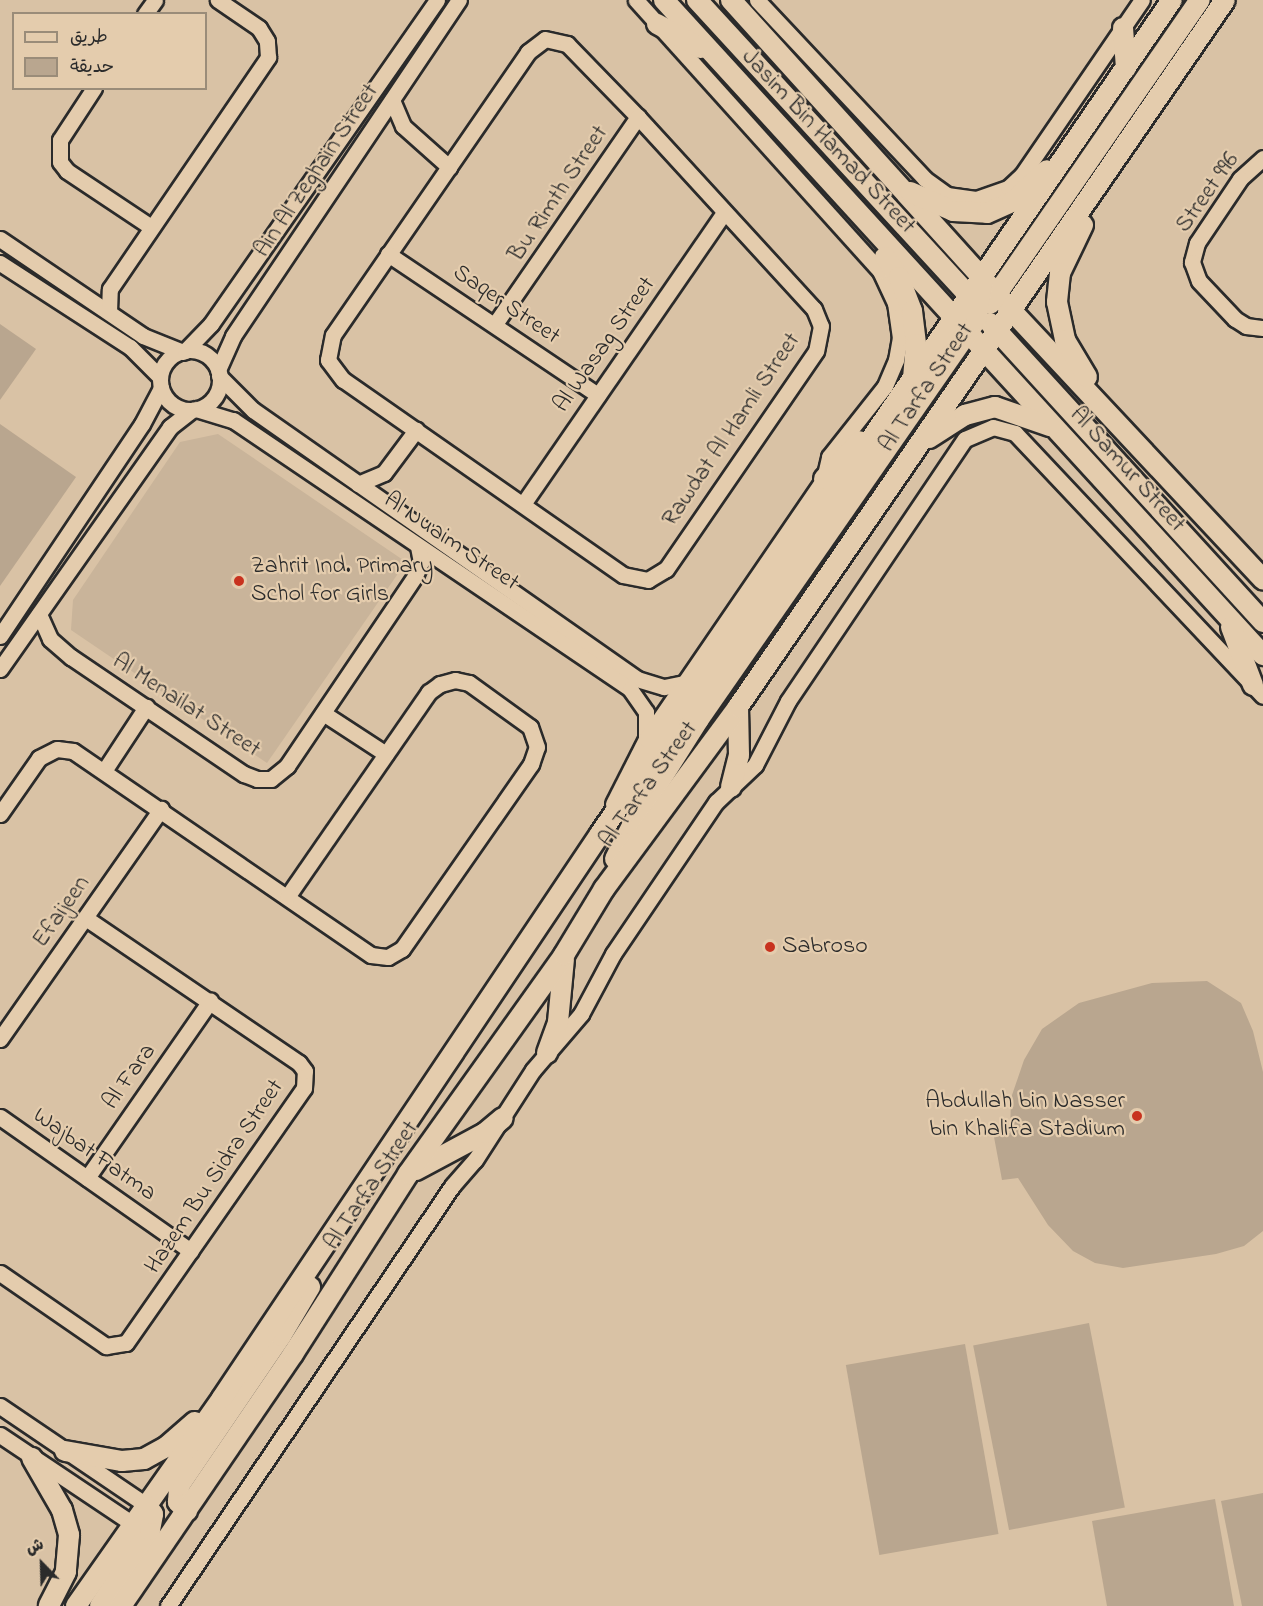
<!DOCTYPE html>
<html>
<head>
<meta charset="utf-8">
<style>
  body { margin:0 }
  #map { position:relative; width:1263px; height:1606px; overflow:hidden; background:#d9c2a5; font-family:"Indie Flower","Playpen Sans Arabic",sans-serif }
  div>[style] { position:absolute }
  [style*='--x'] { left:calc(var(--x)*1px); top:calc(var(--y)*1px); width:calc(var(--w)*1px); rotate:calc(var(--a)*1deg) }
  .built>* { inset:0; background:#c9b49a }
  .green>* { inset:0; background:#b9a68f; transform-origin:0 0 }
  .roads { filter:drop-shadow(2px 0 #2b2b2b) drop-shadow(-2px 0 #2b2b2b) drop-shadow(0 2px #2b2b2b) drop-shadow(0 -2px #2b2b2b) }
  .minor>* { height:15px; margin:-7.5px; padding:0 7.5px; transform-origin:7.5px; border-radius:7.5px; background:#e4ccad }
  .minor>.ring { margin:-7.5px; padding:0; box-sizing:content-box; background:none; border:15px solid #e4ccad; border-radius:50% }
  .major>* { height:20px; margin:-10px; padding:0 10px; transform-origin:10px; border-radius:10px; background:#e4ccad }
  .dots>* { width:16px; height:16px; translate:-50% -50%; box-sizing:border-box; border:3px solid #e4ccad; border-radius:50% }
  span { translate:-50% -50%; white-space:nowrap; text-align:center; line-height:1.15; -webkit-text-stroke:4.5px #e4ccad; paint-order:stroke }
  .street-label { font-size:24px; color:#2b2b2b }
  .poi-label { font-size:24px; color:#2b2b2b }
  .left { translate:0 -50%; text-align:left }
  .right { translate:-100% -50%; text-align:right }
  .legend { position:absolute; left:12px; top:12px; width:195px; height:78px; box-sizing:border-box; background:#e4ccad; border:2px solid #9a8c79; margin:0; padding:8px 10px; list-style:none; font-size:18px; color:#2b2b2b }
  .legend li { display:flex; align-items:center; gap:12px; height:30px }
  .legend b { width:30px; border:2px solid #9a8c79 }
  .north { position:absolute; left:12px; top:1534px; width:60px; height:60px; -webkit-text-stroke:4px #e4ccad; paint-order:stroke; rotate:337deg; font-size:16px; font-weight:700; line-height:24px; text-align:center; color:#2b2b2b }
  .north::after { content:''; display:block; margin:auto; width:21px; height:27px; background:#2b2b2b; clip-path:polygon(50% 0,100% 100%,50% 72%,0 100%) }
</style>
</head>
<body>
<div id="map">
  <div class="built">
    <i style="clip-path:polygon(218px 434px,406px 562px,267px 763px,71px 630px,73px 600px,180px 442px)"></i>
  </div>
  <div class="green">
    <i style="clip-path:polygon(0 324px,36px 349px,0 400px)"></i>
    <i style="clip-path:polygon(0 424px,76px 477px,0 586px)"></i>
    <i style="clip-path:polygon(1207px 981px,1241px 1003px,1253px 1031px,1263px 1072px,1263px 1231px,1244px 1246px,1216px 1254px,1123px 1268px,1095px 1263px,1073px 1251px,1048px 1225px,1018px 1178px,1002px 1180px,994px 1137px,1010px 1133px,1011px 1098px,1024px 1060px,1042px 1029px,1079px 1003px,1152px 983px)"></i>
    <i style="left:1089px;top:1323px;width:188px;height:118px;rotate:79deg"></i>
    <i style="left:965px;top:1344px;width:193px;height:121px;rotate:80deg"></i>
    <i style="clip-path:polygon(1263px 1493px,1263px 1606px,1242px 1606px,1221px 1501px)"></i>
    <i style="clip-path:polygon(1215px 1499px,1234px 1606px,1107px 1606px,1092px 1521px)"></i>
  </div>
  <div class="roads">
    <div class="minor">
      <i style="--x:757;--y:0;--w:245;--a:46.8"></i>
      <i style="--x:925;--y:179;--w:27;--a:36"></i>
      <i style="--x:947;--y:195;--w:29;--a:8"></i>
      <i style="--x:976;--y:199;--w:34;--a:-19"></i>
      <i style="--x:1008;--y:188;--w:19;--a:-43"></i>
      <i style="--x:1022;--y:175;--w:212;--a:-55.6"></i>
      <i style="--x:145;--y:14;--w:17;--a:-54"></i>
      <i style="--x:545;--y:39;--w:23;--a:13"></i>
      <i style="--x:567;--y:44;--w:102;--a:45.8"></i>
      <i style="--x:638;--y:117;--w:260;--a:47.5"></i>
      <i style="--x:814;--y:309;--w:18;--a:68"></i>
      <i style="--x:821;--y:326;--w:25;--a:101"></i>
      <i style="--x:816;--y:351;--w:265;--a:124.5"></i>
      <i style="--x:666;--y:569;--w:21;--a:149"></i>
      <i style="--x:648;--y:580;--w:25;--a:-169"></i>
      <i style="--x:623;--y:575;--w:341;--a:-145.1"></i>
      <i style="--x:343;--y:380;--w:25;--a:-127"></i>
      <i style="--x:328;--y:360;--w:25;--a:-79"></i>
      <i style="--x:333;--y:335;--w:344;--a:-55.4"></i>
      <i style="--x:528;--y:52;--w:21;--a:-37"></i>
      <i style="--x:94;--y:88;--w:62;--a:123.2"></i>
      <i style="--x:60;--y:140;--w:22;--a:90"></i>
      <i style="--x:60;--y:162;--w:11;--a:52"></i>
      <i style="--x:67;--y:171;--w:101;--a:33.7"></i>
      <i style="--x:392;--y:100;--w:28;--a:67"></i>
      <i style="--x:403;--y:126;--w:62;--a:41.7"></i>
      <i style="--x:1263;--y:158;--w:31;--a:138"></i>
      <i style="--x:1240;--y:179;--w:77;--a:123.9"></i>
      <i style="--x:1197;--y:243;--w:20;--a:105"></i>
      <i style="--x:1192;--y:262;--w:20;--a:70"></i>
      <i style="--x:1199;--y:281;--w:52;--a:46.5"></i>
      <i style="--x:1235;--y:319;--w:13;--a:32"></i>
      <i style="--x:1246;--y:326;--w:17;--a:7"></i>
      <i style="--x:0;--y:239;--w:173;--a:34.1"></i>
      <i style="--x:143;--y:336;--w:43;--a:21.8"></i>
      <i style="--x:388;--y:254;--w:253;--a:33.9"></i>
      <i style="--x:0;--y:263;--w:155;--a:32.9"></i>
      <i style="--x:130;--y:347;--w:42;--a:45"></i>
      <i style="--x:109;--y:312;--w:23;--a:-88"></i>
      <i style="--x:110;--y:289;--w:281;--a:-55.7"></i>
      <i style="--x:268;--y:57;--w:16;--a:-94"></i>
      <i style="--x:267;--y:41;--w:15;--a:-122"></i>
      <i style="--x:259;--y:28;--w:50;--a:-145.7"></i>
      <i style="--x:495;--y:324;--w:252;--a:-55.4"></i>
      <i class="ring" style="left:160px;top:350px;width:45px;height:45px"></i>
      <i style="--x:185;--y:351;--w:37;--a:-46"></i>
      <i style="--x:211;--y:324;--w:395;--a:-55.1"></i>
      <i style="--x:218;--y:370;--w:37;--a:-66"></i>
      <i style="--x:233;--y:336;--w:405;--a:-56.1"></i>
      <i style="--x:219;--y:376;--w:48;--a:45"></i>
      <i style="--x:253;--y:410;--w:469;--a:35"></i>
      <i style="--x:637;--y:679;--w:28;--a:17"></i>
      <i style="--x:664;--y:687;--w:20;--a:-11"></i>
      <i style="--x:196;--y:409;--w:39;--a:17"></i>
      <i style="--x:233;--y:420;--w:480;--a:34.1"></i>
      <i style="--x:630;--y:689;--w:28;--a:55"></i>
      <i style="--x:646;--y:712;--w:26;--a:90"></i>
      <i style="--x:358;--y:484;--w:28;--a:-23"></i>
      <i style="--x:384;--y:473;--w:54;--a:-53.3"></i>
      <i style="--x:523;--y:504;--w:354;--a:-55.4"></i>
      <i style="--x:39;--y:614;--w:27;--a:66"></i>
      <i style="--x:50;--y:639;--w:28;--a:41"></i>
      <i style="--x:71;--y:657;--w:209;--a:34.1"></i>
      <i style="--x:244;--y:774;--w:14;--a:21"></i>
      <i style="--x:257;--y:779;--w:14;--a:0"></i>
      <i style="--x:271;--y:779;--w:21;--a:-39"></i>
      <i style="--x:287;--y:766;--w:229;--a:-56"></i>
      <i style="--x:415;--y:576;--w:15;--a:-67"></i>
      <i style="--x:421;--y:562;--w:15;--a:-101"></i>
      <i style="--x:0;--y:636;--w:255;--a:-56.2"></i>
      <i style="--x:142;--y:424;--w:41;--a:-62.2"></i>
      <i style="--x:0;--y:669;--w:296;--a:-54.9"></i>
      <i style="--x:170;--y:427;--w:28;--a:-38"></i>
      <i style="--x:323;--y:713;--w:75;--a:33.1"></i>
      <i style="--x:104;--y:771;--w:77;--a:-56.7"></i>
      <i style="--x:613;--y:804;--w:73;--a:-63.1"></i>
      <i style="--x:646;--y:739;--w:315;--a:-55.6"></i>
      <i style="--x:824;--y:479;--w:23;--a:-77"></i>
      <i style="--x:829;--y:457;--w:90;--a:-51.7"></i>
      <i style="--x:885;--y:386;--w:28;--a:-67"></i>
      <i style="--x:896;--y:360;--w:22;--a:-80"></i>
      <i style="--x:900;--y:338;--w:35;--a:-98"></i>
      <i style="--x:895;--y:303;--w:35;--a:-115"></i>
      <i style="--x:880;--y:271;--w:365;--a:-132"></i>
      <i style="--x:0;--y:814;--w:68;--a:-55.1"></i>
      <i style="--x:39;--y:758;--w:20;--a:-27"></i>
      <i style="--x:57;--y:749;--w:16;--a:7"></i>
      <i style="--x:73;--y:751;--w:361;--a:34.4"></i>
      <i style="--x:371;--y:955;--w:17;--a:7"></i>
      <i style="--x:388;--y:957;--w:16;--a:-30"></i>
      <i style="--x:402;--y:949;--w:226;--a:-55.1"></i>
      <i style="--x:531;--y:764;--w:18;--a:-71"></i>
      <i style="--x:537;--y:747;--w:21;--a:-109"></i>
      <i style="--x:530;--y:727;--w:75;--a:-144.2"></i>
      <i style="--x:469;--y:683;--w:14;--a:-168"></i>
      <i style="--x:455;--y:680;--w:16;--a:165"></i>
      <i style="--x:440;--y:684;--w:14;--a:144"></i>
      <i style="--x:429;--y:692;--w:248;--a:124.7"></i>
      <i style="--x:0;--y:1039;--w:281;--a:-55"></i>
      <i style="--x:0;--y:1117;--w:233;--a:35.1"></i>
      <i style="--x:87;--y:1178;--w:216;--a:-55.2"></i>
      <i style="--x:0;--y:1273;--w:129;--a:34.6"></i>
      <i style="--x:106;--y:1346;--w:20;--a:-9"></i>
      <i style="--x:126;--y:1343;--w:311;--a:-55.1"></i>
      <i style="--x:304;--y:1088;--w:17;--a:-87"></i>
      <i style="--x:305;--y:1071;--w:10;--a:-127"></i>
      <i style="--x:299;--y:1063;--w:258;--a:-145.8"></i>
      <i style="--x:0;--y:1406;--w:176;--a:34.1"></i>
      <i style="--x:0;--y:1435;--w:160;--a:33.8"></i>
      <i style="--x:168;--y:1606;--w:507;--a:-55.93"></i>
      <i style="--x:452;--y:1186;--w:35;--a:-49"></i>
      <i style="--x:475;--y:1160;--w:107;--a:-57.2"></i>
      <i style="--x:533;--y:1070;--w:74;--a:-49.4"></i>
      <i style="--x:581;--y:1014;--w:68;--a:-61.9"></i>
      <i style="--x:613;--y:954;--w:184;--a:-55.9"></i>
      <i style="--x:716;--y:802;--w:54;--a:-43.5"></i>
      <i style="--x:755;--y:765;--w:72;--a:-62.7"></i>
      <i style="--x:788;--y:701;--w:316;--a:-56"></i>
      <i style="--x:965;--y:439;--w:30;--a:-23"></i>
      <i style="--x:993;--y:427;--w:23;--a:15"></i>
      <i style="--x:1015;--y:433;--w:361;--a:46.7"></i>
    </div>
    <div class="major">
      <i style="--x:664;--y:0;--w:888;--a:47.56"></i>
      <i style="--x:697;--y:0;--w:414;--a:47.4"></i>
      <i style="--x:731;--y:0;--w:418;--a:47.9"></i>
      <i style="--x:1011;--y:310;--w:369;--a:46.9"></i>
      <i style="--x:657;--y:24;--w:50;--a:28.6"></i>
      <i style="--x:1123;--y:28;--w:40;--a:85.7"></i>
      <i style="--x:910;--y:192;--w:47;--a:23.8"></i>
      <i style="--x:953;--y:211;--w:34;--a:3"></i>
      <i style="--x:987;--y:213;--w:27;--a:-24"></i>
      <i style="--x:1012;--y:202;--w:47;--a:-42.4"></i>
      <i style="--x:1083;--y:225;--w:53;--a:115.6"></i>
      <i style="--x:1060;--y:273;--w:29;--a:96"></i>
      <i style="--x:1057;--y:302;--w:39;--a:78"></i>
      <i style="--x:1065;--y:340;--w:43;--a:59.3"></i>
      <i style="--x:885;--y:257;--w:24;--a:55"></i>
      <i style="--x:899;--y:277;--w:36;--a:69"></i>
      <i style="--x:912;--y:311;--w:33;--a:83"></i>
      <i style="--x:916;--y:344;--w:32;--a:95"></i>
      <i style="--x:990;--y:304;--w:369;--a:-55.4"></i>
      <i style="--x:990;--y:323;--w:405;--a:47.6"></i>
      <i style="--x:929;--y:438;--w:43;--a:-32.6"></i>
      <i style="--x:965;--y:415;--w:31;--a:-15"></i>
      <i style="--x:995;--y:407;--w:58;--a:19.1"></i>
      <i style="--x:824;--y:479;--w:52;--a:-46.5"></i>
      <i style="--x:1231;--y:627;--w:62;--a:69.2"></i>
      <i style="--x:731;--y:787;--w:33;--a:-76"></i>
      <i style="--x:739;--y:755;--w:48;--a:-91.2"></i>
      <i style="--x:615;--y:859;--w:38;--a:-63"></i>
      <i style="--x:632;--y:825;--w:125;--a:-57.7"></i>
      <i style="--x:699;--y:719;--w:485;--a:-55.2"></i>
      <i style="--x:976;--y:321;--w:43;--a:-80.5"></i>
      <i style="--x:547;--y:1053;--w:33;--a:-70"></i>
      <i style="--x:558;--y:1022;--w:63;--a:-84.6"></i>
      <i style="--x:416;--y:1170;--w:78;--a:-28.2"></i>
      <i style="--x:485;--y:1133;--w:23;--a:-40"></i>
      <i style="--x:65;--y:1451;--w:58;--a:10"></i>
      <i style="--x:122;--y:1461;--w:22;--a:-5"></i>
      <i style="--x:144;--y:1459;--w:25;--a:-29"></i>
      <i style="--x:166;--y:1447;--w:38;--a:-41"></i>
      <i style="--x:32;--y:1458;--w:60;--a:60"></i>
      <i style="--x:62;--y:1510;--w:26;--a:74"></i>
      <i style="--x:69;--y:1535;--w:37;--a:95"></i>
      <i style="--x:66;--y:1572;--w:38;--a:117"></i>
      <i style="--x:187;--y:1511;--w:13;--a:-135"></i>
      <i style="--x:178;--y:1502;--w:16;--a:-86"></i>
      <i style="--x:179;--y:1486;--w:181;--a:-55.8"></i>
      <i style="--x:281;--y:1336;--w:57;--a:-59.4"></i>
      <i style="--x:76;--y:1606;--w:254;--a:-54.9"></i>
      <i style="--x:222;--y:1398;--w:679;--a:-56.17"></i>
      <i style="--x:600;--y:834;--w:1011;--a:-55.56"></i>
      <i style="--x:100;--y:1606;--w:91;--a:-56.7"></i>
      <i style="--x:150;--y:1530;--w:16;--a:-79"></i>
      <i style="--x:153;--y:1514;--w:11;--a:-128"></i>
      <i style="--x:121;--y:1606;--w:305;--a:-55.7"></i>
      <i style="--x:293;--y:1354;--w:214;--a:-57.4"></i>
      <i style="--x:408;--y:1174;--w:269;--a:-54.5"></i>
      <i style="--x:564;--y:955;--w:77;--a:-58.8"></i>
      <i style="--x:604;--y:889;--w:226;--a:-53.6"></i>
      <i style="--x:738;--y:707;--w:858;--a:-55.44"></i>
    </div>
  </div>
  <div class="dots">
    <i style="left:239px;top:581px;background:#c8321e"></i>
    <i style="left:770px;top:947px;background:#c8321e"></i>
    <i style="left:1137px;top:1116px;background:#c8321e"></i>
  </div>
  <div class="street-label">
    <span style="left:828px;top:142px;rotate:47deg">Jasim Bin Hamad Street</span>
    <span style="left:317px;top:171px;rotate:-56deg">Ain Al Zeghain Street</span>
    <span style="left:1208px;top:193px;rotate:-55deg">Street 996</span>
    <span style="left:559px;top:194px;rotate:-56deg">Bu Rimth Street</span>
    <span style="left:506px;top:305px;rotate:34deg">Saqer Street</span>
    <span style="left:605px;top:345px;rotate:-55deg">Al Wasag Street</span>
    <span style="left:927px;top:388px;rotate:-56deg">Al Tarfa Street</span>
    <span style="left:732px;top:430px;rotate:-56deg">Rawdat Al Hamli Street</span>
    <span style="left:1127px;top:470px;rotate:48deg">Al Samur Street</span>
    <span style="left:451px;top:542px;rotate:34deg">Al Nuaim Street</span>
    <span style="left:186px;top:706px;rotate:33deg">Al Menailat Street</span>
    <span style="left:649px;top:785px;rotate:-54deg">Al Tarfa Street</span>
    <span style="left:62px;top:912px;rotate:-55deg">Efaijeen</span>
    <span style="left:130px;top:1077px;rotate:-55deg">Al Fara</span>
    <span style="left:94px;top:1155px;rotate:35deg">Wajbat Fatma</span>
    <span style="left:215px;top:1177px;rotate:-56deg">Hazem Bu Sidra Street</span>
    <span style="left:372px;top:1186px;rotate:-56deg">Al Tarfa Street</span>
  </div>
  <div class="poi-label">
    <span class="left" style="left:251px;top:581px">Zahrit Ind. Primary<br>Schol for Girls</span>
    <span class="left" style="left:782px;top:947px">Sabroso</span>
    <span class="right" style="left:1125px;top:1116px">Abdullah bin Nasser<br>bin Khalifa Stadium</span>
  </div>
  <ul class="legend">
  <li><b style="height:8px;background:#e4ccad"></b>طريق</li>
  <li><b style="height:16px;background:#b9a68f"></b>حديقة</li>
  </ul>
  <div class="north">ش</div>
</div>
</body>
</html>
